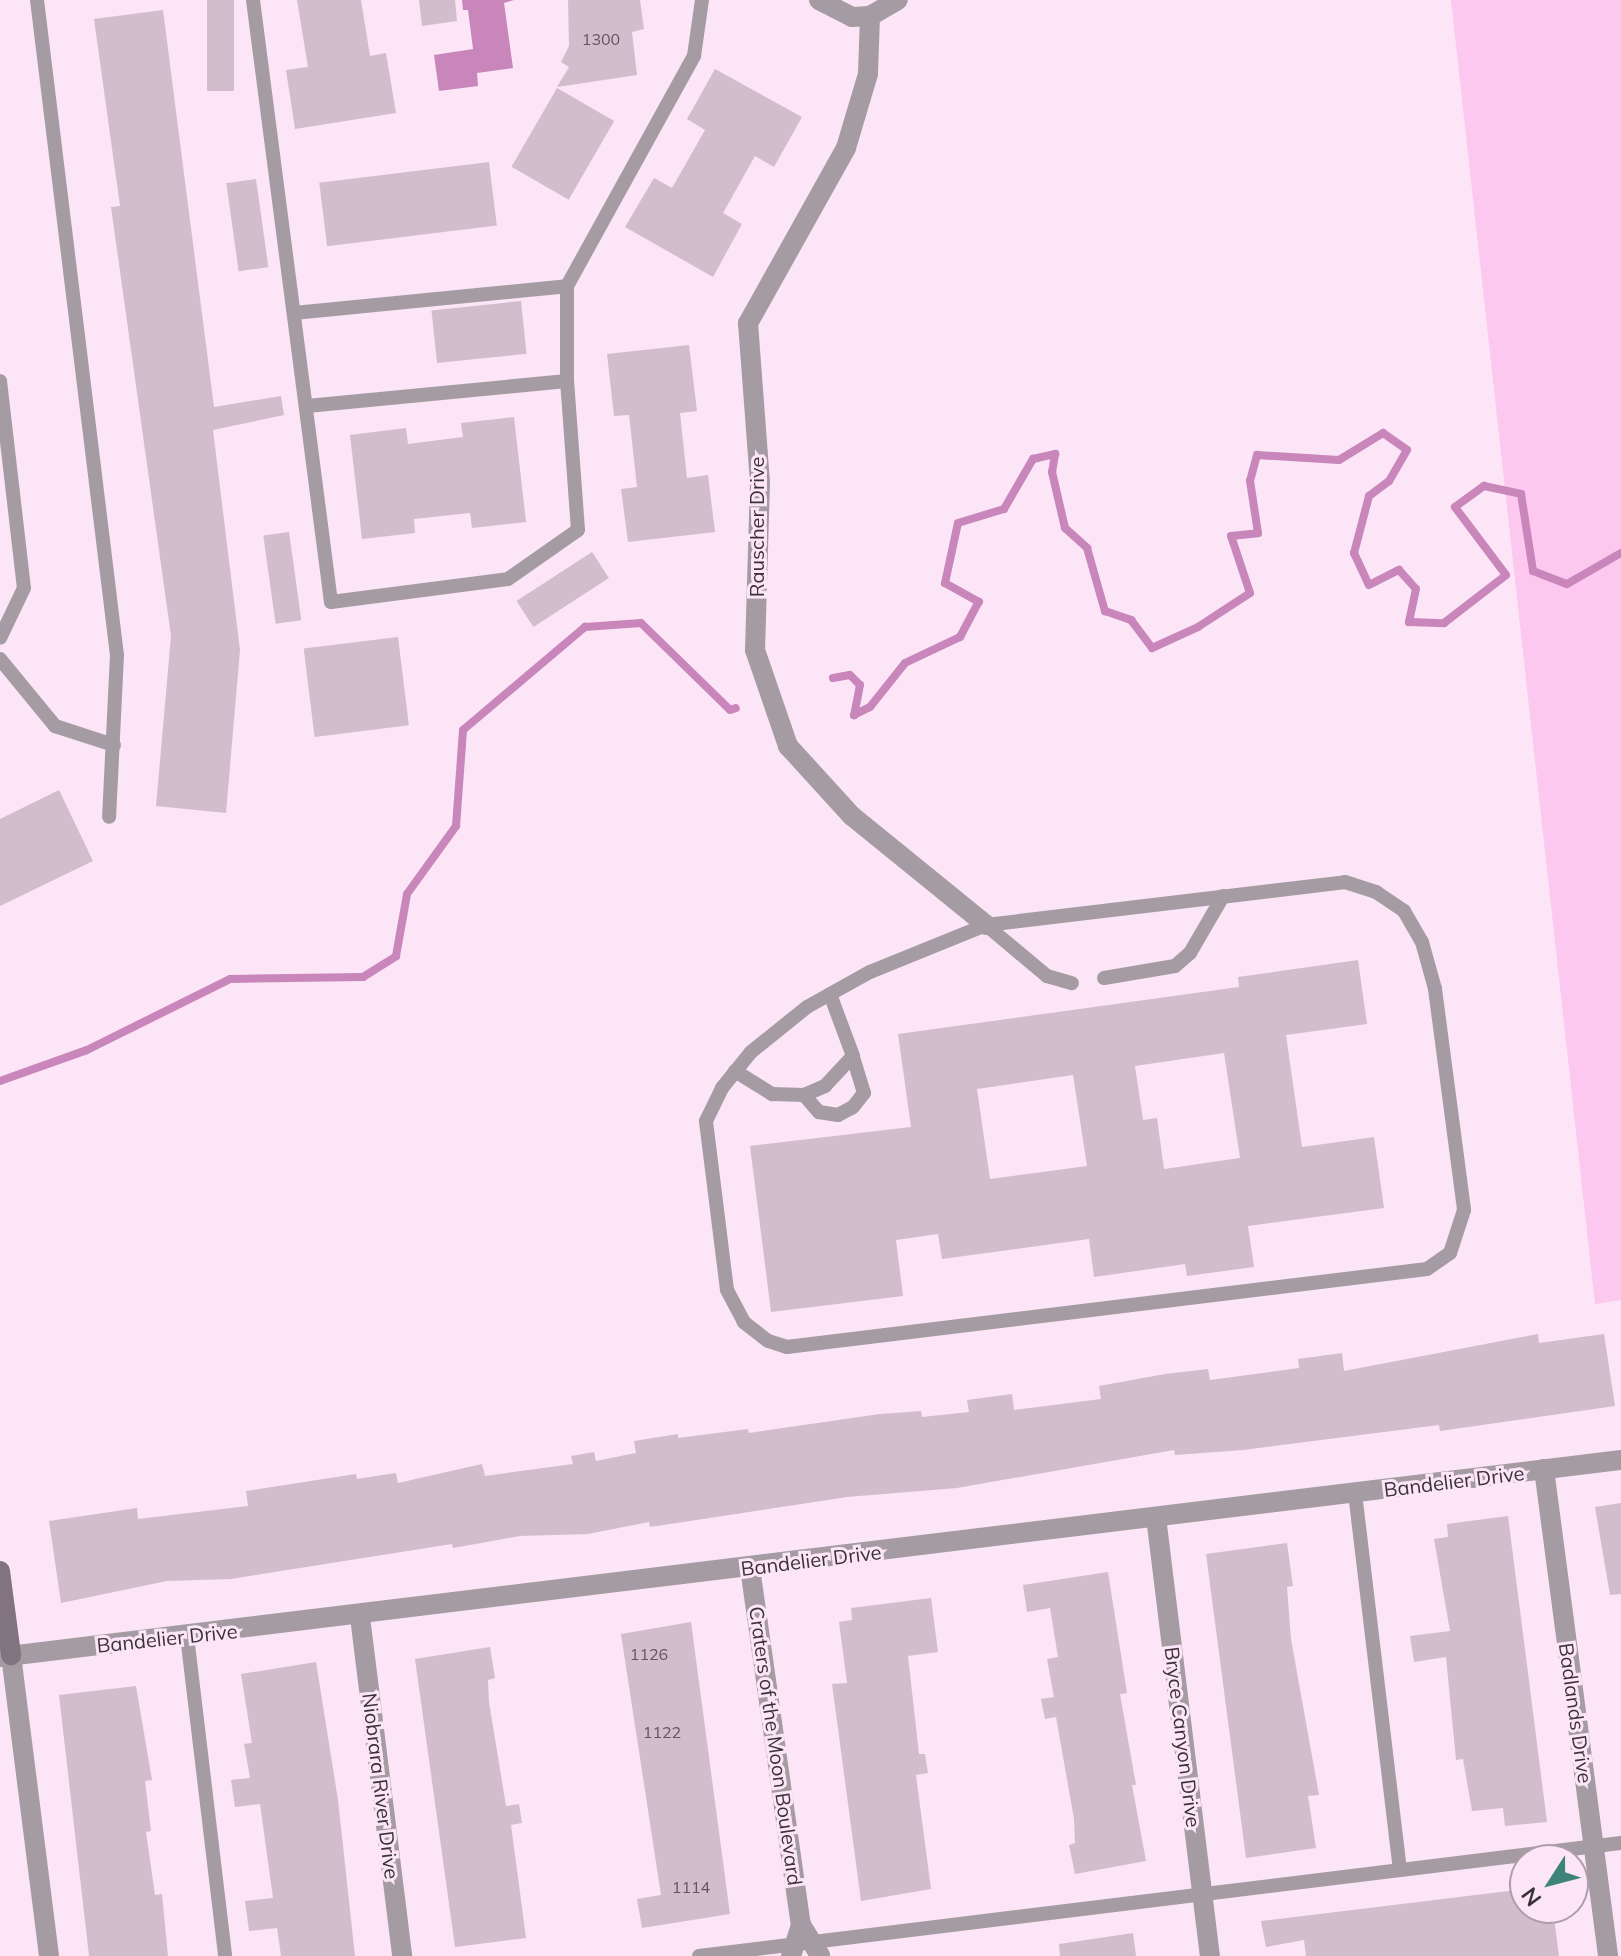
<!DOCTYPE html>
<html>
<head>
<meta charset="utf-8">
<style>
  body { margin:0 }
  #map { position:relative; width:1621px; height:1956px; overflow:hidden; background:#fbe5f6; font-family:Mulish,sans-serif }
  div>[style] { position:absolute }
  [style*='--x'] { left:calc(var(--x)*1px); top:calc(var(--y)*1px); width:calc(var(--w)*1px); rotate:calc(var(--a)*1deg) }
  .green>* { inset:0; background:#fcc8f0 }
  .water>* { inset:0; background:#c886bb }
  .stream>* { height:8px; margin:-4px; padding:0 4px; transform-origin:4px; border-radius:4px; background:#c886bb }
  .building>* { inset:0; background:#d2bdcd; transform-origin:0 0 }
  .lane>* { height:14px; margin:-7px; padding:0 7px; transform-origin:7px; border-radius:7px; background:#a59ba2 }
  .street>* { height:20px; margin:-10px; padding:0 10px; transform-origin:10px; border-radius:10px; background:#a59ba2 }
  .secondary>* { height:20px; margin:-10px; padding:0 10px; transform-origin:10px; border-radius:10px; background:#82747f }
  span { translate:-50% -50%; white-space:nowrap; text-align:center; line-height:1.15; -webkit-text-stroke:6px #fbe5f6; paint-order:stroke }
  .number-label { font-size:16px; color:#60555d }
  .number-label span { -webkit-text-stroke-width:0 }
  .street-label { font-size:20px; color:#3a3238 }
  .north { position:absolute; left:1509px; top:1844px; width:80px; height:80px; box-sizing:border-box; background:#fbe5f6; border:2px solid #ae9daa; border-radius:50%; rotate:234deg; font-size:22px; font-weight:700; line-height:32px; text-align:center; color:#3a3238 }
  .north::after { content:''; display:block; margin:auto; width:28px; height:36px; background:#3d837a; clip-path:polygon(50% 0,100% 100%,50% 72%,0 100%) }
</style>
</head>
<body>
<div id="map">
  <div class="green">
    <i style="clip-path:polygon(1451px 0,1621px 0,1621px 1300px,1595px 1304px)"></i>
  </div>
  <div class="water">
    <i style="clip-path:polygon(462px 0,514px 0,504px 3px,513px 68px,477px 73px,478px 86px,439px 91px,434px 55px,473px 49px,468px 10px,463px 10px)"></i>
  </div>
  <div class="stream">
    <i style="--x:833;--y:678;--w:17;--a:-10"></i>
    <i style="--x:850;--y:675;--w:14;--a:45"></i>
    <i style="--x:860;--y:685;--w:31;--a:101"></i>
    <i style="--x:854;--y:715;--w:18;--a:-27"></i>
    <i style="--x:870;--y:707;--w:56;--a:-51.5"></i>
    <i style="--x:905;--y:663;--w:61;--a:-25.3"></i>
    <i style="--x:960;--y:637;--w:40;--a:-62"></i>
    <i style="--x:979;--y:602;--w:39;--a:-151"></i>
    <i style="--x:945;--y:583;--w:61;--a:-77.8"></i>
    <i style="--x:958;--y:523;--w:48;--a:-16.9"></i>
    <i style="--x:1004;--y:509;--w:58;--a:-59.9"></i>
    <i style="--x:1033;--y:459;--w:23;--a:-13"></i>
    <i style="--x:1055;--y:454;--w:18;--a:99"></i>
    <i style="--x:1052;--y:472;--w:57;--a:76.9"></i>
    <i style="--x:1065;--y:528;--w:30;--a:42"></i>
    <i style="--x:1087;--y:548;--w:66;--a:74.1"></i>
    <i style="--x:1105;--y:611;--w:28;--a:19"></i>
    <i style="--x:1131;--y:620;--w:35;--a:53"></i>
    <i style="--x:1152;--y:648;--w:51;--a:-24.5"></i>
    <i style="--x:1198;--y:627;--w:62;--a:-33.2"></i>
    <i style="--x:1250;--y:593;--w:60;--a:-108.4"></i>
    <i style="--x:1231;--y:536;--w:27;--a:-6"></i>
    <i style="--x:1258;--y:533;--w:53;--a:-98.7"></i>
    <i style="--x:1250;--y:481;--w:27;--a:-75"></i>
    <i style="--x:1257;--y:455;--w:82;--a:3.5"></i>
    <i style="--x:1339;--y:460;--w:52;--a:-31.5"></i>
    <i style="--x:1383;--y:433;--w:29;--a:35"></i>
    <i style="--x:1407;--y:450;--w:36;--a:120"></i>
    <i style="--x:1389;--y:481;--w:25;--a:143"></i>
    <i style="--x:1369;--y:496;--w:59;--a:104.7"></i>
    <i style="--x:1354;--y:553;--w:35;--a:65"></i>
    <i style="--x:1369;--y:585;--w:34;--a:-27"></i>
    <i style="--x:1399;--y:570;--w:25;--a:48"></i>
    <i style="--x:1416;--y:589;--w:34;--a:102"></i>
    <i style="--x:1409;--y:622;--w:35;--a:2"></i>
    <i style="--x:1444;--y:623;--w:78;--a:-37.7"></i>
    <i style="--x:1506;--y:575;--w:85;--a:-126.9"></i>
    <i style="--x:1455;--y:507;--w:36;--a:-36"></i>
    <i style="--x:1484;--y:486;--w:38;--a:12"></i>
    <i style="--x:1521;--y:494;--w:78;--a:81.1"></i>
    <i style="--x:1533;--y:571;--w:36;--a:21"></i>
    <i style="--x:1567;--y:584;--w:62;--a:-29.9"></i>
    <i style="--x:0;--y:1081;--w:92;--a:-19.6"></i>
    <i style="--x:87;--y:1050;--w:160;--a:-26.4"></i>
    <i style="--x:230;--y:979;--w:133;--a:-0.9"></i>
    <i style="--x:363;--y:977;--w:39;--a:-32"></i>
    <i style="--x:396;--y:956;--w:63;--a:-79.9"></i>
    <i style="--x:407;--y:894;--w:84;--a:-54.2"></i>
    <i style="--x:456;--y:826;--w:96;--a:-85.8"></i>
    <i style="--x:463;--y:730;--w:160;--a:-40.2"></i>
    <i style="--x:585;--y:627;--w:56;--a:-4.1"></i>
    <i style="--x:641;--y:623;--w:124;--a:44.3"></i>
    <i style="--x:730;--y:710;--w:6;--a:-18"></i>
  </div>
  <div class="building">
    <i style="left:207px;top:0;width:27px;height:91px"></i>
    <i style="clip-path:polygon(297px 0,361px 0,370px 56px,386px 53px,396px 113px,295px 129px,286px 70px,308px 67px)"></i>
    <i style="clip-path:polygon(419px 0,455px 0,457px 21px,422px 26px)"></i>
    <i style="clip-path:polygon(568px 0,640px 0,644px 29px,632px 32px,637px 75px,557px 87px,569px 67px,561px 62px,569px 46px)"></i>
    <i style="clip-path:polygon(163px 10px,214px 407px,281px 396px,284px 415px,213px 430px,240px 650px,226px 813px,156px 806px,171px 636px,111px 207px,120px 206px,94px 19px)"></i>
    <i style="clip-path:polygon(715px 69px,802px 117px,774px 167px,755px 156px,723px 213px,742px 224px,713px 277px,625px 227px,654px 178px,672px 188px,705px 130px,687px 119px)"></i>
    <i style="left:557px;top:88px;width:66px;height:91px;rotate:30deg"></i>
    <i style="left:489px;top:162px;width:64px;height:171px;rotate:83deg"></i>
    <i style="left:256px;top:179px;width:89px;height:30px;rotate:82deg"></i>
    <i style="left:521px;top:301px;width:53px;height:90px;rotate:84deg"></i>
    <i style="clip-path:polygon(689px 345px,697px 411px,680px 413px,687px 478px,708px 475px,715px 532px,628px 542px,621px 489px,637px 487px,629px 415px,614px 416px,607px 354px)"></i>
    <i style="clip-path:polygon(514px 417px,526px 522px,472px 528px,470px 513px,414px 519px,415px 533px,362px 539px,350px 435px,406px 428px,408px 444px,463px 437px,461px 423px)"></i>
    <i style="left:289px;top:532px;width:89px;height:26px;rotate:82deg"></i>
    <i style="left:592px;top:552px;width:31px;height:90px;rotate:57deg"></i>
    <i style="left:398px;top:637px;width:89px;height:95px;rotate:83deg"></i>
    <i style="clip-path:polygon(59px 790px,93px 861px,0 906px,0 819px)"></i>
    <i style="clip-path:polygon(evenodd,1358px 960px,1367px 1024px,1286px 1035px,1302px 1147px,1374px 1137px,1384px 1208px,1248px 1226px,1254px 1267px,1187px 1276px,1185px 1264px,1094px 1277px,1089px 1239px,942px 1259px,938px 1234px,896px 1240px,903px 1296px,771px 1312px,750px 1146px,911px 1127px,898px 1034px,1239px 987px,1238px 977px,1358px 960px,1224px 1053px,1240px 1158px,1164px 1169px,1157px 1118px,1143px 1120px,1135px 1066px,1224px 1053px,1358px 960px,1073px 1075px,1087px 1166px,990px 1179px,977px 1089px,1073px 1075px)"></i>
    <i style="clip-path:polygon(1538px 1334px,1539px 1343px,1604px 1334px,1615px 1406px,1440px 1431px,1439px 1425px,1243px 1450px,1175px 1455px,1174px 1450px,957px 1488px,847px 1497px,650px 1527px,649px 1522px,588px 1534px,520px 1536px,453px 1548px,452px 1544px,231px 1579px,167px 1581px,61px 1603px,49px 1521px,137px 1508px,138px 1519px,248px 1506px,246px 1491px,356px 1474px,357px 1479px,396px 1473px,398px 1483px,482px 1464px,485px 1476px,573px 1464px,571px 1456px,594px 1452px,596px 1461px,636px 1453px,634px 1441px,678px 1434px,678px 1438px,748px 1429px,749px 1433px,880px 1414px,921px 1411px,922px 1417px,969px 1412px,967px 1400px,1012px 1394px,1014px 1410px,1101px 1399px,1099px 1386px,1165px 1374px,1208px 1369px,1210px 1380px,1299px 1368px,1298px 1359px,1342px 1353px,1344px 1371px)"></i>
    <i style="clip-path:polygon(1621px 1503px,1621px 1594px,1610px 1595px,1595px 1507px)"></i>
    <i style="clip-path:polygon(1508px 1516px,1547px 1822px,1505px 1826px,1503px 1808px,1472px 1811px,1463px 1759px,1456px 1760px,1446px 1657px,1414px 1662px,1410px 1636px,1450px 1631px,1434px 1539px,1448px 1537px,1447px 1524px)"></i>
    <i style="clip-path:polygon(1287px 1543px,1293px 1586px,1287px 1587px,1291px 1639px,1319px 1795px,1308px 1796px,1316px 1848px,1246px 1858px,1206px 1554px)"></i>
    <i style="clip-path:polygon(1108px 1572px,1127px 1693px,1120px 1694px,1136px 1785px,1132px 1785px,1146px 1861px,1075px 1874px,1069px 1845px,1075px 1843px,1074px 1819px,1056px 1717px,1045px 1719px,1041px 1699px,1054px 1697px,1047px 1659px,1058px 1657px,1050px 1608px,1027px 1612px,1023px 1585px)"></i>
    <i style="clip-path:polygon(931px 1598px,938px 1652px,908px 1656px,919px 1754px,925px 1754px,928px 1773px,916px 1775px,931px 1889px,861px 1901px,832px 1684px,847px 1683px,839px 1622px,852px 1620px,851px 1608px)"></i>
    <i style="clip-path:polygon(691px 1622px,730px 1914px,642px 1928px,637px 1899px,661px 1895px,621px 1634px)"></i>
    <i style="clip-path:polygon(490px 1647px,495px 1678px,488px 1680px,489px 1702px,506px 1806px,519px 1804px,522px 1823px,511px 1825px,526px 1938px,455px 1947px,415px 1659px)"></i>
    <i style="clip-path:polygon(316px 1662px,338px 1800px,355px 1956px,281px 1956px,277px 1928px,249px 1931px,245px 1901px,273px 1898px,260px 1804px,235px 1807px,231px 1780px,250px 1778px,244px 1744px,252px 1743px,241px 1674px)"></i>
    <i style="clip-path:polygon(136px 1686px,152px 1780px,145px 1781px,151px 1831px,146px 1832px,155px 1895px,162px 1894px,168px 1956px,89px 1956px,59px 1695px)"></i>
    <i style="clip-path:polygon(1525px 1889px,1525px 1914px,1553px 1910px,1559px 1956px,1306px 1956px,1304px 1940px,1266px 1947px,1261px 1921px)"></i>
    <i style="clip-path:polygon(1133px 1933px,1136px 1956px,1060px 1956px,1059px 1944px)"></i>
  </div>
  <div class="lane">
    <i style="--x:37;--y:0;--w:660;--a:83.04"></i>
    <i style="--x:117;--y:655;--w:162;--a:92.8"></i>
    <i style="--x:253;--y:0;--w:607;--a:82.62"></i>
    <i style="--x:331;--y:602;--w:178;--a:-7.4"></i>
    <i style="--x:508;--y:579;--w:85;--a:-35"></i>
    <i style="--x:578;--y:530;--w:149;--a:-94.2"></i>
    <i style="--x:567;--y:381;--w:95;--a:-90"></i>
    <i style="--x:567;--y:286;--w:263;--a:-61.1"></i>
    <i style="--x:694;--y:56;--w:57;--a:-81.9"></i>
    <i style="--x:294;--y:313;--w:274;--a:-5.6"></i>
    <i style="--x:0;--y:381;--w:208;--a:83.4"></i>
    <i style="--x:24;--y:588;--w:55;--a:115.6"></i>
    <i style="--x:307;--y:406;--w:261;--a:-5.5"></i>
    <i style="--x:0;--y:659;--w:87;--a:50.6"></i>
    <i style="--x:55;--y:726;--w:62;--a:17.9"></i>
    <i style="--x:1345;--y:882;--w:33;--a:18"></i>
    <i style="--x:1376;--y:892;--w:34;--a:34"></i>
    <i style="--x:1404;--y:911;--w:36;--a:60"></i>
    <i style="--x:1422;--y:942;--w:49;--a:74.5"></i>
    <i style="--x:1435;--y:989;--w:223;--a:82.5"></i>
    <i style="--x:1464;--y:1210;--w:45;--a:108"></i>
    <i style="--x:1450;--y:1253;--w:28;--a:145"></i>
    <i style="--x:1427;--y:1269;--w:645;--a:173.05"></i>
    <i style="--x:787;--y:1347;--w:20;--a:-162"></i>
    <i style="--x:768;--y:1341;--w:31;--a:-142"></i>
    <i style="--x:744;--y:1322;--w:36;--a:-118"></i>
    <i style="--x:727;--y:1290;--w:170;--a:-97.1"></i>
    <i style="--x:706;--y:1121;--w:37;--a:-64"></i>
    <i style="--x:722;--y:1088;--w:46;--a:-51.1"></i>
    <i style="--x:751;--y:1052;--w:72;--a:-38.8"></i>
    <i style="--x:807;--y:1007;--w:72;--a:-29.1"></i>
    <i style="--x:870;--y:972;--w:125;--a:-22.1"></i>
    <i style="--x:986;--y:925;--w:362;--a:-6.8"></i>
    <i style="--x:986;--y:925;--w:80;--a:39.9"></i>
    <i style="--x:1047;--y:976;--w:26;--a:16"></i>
    <i style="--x:1104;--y:978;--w:72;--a:-9.6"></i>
    <i style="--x:1175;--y:966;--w:20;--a:-41"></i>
    <i style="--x:1190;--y:953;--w:66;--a:-59.9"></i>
    <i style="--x:735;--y:1071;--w:44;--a:31.9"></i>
    <i style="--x:772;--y:1094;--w:32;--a:2"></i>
    <i style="--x:804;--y:1095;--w:23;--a:-23"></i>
    <i style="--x:825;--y:1086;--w:41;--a:-47"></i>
    <i style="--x:853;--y:1056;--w:66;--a:-110.4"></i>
    <i style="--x:804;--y:1095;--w:23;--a:49"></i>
    <i style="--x:819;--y:1112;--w:19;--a:9"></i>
    <i style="--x:838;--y:1115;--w:17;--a:-28"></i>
    <i style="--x:853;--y:1107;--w:18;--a:-52"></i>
    <i style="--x:864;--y:1093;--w:39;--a:-107"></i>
    <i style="--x:1355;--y:1493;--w:379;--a:83.2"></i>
    <i style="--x:187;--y:1636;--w:322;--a:83.2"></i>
    <i style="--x:699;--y:1956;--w:929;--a:-6.99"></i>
  </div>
  <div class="street">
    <i style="--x:819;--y:0;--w:37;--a:27"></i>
    <i style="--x:852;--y:17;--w:18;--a:-3"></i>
    <i style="--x:870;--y:16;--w:32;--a:-30"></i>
    <i style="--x:870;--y:16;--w:58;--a:92"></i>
    <i style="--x:868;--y:74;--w:77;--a:106.6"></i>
    <i style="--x:846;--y:148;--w:201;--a:119.2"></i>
    <i style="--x:748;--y:323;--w:159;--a:85.7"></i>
    <i style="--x:760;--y:482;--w:168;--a:91.7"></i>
    <i style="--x:755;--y:650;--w:102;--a:71"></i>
    <i style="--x:788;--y:746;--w:95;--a:47.6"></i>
    <i style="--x:852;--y:816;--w:173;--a:39.1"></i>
    <i style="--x:1544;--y:1469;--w:491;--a:82.5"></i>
    <i style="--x:1156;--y:1517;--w:442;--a:83"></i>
    <i style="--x:750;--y:1568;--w:361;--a:81.9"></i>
    <i style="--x:801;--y:1925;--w:36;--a:58"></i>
    <i style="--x:360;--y:1617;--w:342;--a:82.9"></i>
    <i style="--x:11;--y:1655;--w:303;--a:82.8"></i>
    <i style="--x:0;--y:1657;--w:1633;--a:-6.93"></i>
    <i style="--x:791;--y:1956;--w:33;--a:-72"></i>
  </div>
  <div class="secondary">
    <i style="--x:0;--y:1571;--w:85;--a:82.5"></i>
  </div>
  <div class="number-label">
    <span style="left:601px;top:39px">1300</span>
    <span style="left:649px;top:1654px">1126</span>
    <span style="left:662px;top:1732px">1122</span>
    <span style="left:691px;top:1887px">1114</span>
  </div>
  <div class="street-label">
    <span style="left:756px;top:527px;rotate:-90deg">Rauscher Drive</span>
    <span style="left:1454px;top:1481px;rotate:-7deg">Bandelier Drive</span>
    <span style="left:811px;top:1560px;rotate:-7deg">Bandelier Drive</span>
    <span style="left:167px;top:1638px;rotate:-6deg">Bandelier Drive</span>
    <span style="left:1576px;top:1713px;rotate:82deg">Badlands Drive</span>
    <span style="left:1183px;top:1737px;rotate:83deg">Bryce Canyon Drive</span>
    <span style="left:776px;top:1746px;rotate:82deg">Craters of the Moon Boulevard</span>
    <span style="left:381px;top:1786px;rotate:83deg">Niobrara River Drive</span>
  </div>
  <div class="north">N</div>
</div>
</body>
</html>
